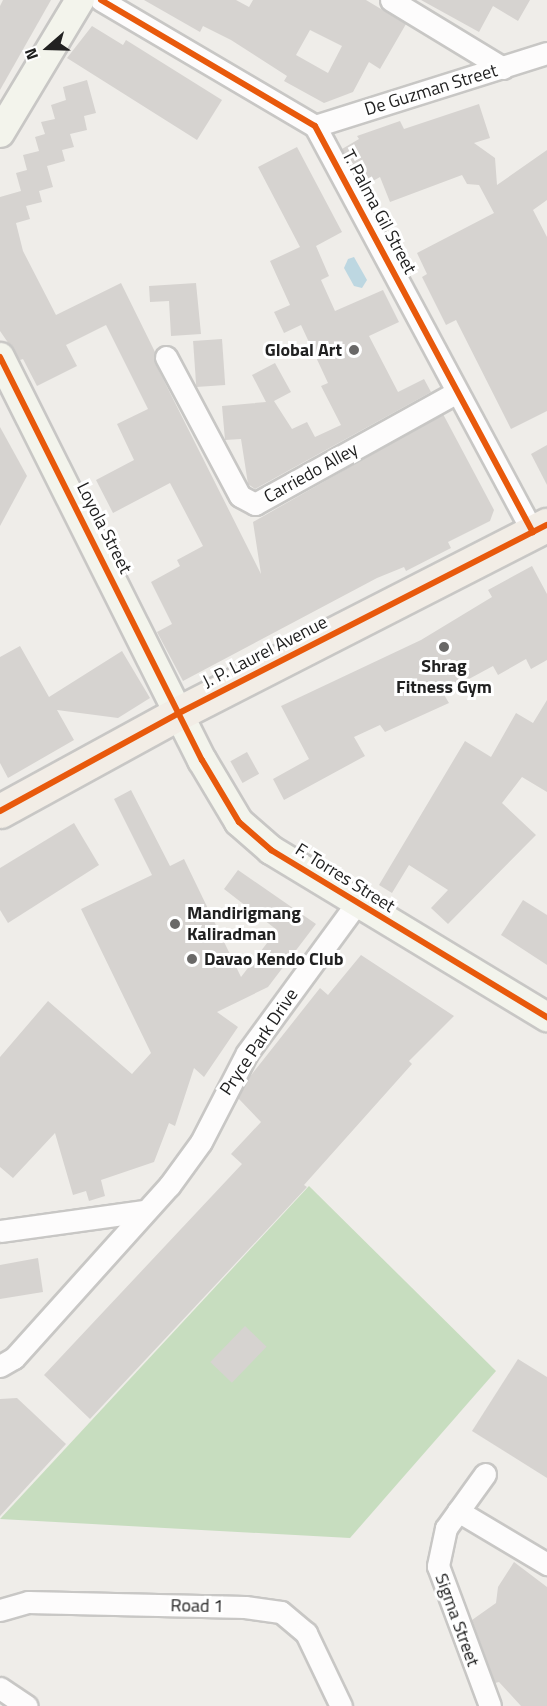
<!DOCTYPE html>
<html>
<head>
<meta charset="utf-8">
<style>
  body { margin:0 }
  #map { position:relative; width:547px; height:1706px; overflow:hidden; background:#efede9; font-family:"Titillium Web",sans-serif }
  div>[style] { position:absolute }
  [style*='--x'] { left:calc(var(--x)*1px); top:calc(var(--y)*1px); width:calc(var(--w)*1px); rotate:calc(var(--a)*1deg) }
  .forest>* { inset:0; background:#c7ddbf }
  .water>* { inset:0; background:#bdd7e1 }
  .building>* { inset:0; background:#d6d3d0; transform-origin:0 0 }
  .roads { filter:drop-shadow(2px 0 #c8c7c5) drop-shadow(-2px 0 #c8c7c5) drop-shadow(0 2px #c8c7c5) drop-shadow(0 -2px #c8c7c5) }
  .street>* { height:21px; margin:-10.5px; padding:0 10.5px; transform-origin:10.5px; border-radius:10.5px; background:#fdfcfc }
  .secondary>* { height:28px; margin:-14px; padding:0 14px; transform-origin:14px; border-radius:14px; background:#f3f4ec }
  .primary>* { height:33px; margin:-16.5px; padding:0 16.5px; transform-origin:16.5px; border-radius:16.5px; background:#f2ede6 }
  .cycleway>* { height:6px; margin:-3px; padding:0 3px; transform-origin:3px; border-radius:3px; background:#e8590c }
  .dots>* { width:16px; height:16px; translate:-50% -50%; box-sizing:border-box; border:3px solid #fff; border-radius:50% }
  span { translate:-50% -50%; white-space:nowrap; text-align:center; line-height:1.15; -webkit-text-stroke:6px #fff; paint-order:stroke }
  .street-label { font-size:18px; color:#212121 }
  .poi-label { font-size:18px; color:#212121; font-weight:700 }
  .right { translate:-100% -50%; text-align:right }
  .left { translate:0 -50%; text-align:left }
  .north { position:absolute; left:18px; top:18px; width:60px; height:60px; -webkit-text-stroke:4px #fff; paint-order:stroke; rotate:250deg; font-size:16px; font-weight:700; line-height:24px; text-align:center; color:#212121 }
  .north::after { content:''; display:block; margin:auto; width:21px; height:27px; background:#212121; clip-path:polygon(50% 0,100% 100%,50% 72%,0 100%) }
</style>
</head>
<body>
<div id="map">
  <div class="forest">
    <i style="clip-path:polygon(309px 1186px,496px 1371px,350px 1538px,0 1519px)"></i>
  </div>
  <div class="water">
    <i style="clip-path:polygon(354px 257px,367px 280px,362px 288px,354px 286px,344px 268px,348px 259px)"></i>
  </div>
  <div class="building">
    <i style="clip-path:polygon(3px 0,51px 0,0 90px,0 6px)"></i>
    <i style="clip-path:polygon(evenodd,144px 0,236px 0,249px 7px,253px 0,366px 0,406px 24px,380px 69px,369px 62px,353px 92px,324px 103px,284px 81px,287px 76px,231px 40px,203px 26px,200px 32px,144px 0,310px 30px,342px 46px,328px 73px,296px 55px,310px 30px)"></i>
    <i style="clip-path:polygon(421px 0,530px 0,518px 21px,493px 6px,479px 32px)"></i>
    <i style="clip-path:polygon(92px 26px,123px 45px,126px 40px,222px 100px,197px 140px,67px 58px)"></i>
    <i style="clip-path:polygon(87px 80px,96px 113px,84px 116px,87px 130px,70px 134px,74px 147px,62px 150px,65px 161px,47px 166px,53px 187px,39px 191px,42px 202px,26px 206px,30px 219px,16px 223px,23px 251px,56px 315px,121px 283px,155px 352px,155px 363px,261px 574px,253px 522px,443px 414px,494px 510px,490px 521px,448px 542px,451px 548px,406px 571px,404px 567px,377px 578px,183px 681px,157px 632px,172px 624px,151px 582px,180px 566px,177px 560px,203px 546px,170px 483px,113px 513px,96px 480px,134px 460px,117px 424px,148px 409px,106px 325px,66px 345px,77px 366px,37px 386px,23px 359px,20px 360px,0 331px,0 197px,21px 191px,16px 173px,27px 170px,23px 155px,39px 151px,35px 137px,45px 134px,41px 122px,55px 119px,51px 105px,66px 100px,63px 87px)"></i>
    <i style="clip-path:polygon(479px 104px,490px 138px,474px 143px,495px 158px,497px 185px,547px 150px,547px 200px,533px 210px,547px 237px,547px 411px,511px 429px,456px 320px,446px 325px,422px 277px,427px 274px,417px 253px,494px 213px,479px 185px,467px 184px,462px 175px,390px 202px,380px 177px,364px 186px,342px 149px,359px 139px,357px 136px,400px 121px,404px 129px)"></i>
    <i style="clip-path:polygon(297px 147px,342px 232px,316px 246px,329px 276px,321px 280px,335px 311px,383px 290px,399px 322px,369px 336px,398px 392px,424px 379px,431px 392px,255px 489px,248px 484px,241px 439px,225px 440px,222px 406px,266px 402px,252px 375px,275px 363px,291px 392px,274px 401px,292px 429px,307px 422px,315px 437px,341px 425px,321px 386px,328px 383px,301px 325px,284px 333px,274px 312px,290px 305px,270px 261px,300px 247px,258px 167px)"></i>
    <i style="clip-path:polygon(196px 283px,201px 334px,171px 336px,169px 301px,150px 302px,149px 286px)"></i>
    <i style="left:222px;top:339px;width:46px;height:29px;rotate:86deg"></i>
    <i style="clip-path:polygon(0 427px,27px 476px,0 526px)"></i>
    <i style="clip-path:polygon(547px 445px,547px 485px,531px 454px)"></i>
    <i style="clip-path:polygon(532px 566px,547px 594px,547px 660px,531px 669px,526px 659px,498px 675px,493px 666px,443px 693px,449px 703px,385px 732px,380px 725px,354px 737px,365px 756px,284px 800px,273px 779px,309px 759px,281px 706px,421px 640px,492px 597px,488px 590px)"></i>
    <i style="clip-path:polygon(20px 646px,49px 697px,122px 651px,150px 698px,118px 718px,57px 710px,74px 740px,8px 778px,0 763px,0 657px)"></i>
    <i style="clip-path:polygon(547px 700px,547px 792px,522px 777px,502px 803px,536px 835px,448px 924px,431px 908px,448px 890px,409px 865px,392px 893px,379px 885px,465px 741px,491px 757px,516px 713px,533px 723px)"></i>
    <i style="left:247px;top:752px;width:25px;height:19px;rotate:61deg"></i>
    <i style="clip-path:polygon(131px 790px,170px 866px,184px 859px,241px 977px,277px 930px,224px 889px,238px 870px,316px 924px,268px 987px,217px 1012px,238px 1027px,204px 1077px,194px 1068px,175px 1126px,169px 1123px,154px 1162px,101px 1180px,105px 1196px,89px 1201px,86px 1191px,73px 1195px,55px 1133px,13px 1178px,0 1167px,0 1057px,48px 1001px,132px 1074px,151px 1053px,81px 909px,152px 875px,114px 799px)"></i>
    <i style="clip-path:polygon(74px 823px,99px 865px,8px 923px,0 910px,0 868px)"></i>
    <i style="clip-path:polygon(523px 900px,547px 915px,547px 965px,501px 935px)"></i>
    <i style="clip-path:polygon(361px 955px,454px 1016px,409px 1061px,412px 1064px,304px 1185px,307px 1187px,90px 1419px,44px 1375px,242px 1164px,231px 1154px,261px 1122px,238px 1098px,248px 1079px,320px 988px,328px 995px)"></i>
    <i style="clip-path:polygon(38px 1258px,43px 1292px,0 1299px,0 1265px)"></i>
    <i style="left:245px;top:1326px;width:30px;height:50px;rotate:44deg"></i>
    <i style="clip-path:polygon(518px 1359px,547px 1377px,547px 1478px,472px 1431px)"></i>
    <i style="clip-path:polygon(17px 1398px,66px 1444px,0 1516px,0 1399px)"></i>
    <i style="clip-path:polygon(514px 1562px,547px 1587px,547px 1706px,521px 1706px,499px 1682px,495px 1683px,472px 1620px,496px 1603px,498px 1587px)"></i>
  </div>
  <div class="roads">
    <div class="street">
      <i style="--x:101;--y:0;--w:248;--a:30.5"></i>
      <i style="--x:315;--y:126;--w:461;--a:61.8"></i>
      <i style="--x:391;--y:0;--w:131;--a:31.3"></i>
      <i style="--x:315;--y:126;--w:243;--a:-17.5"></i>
      <i style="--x:166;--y:357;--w:157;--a:62"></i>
      <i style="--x:240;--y:496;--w:17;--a:28"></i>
      <i style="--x:255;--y:504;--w:231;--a:-29"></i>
      <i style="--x:0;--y:1231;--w:146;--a:-7.9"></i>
      <i style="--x:0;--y:1366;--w:16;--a:-30"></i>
      <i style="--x:14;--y:1358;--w:232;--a:-48"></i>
      <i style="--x:169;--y:1186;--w:54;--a:-54"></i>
      <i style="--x:201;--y:1142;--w:100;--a:-62.7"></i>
      <i style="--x:247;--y:1053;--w:185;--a:-53.8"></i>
      <i style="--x:485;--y:1474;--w:67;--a:125.8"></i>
      <i style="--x:446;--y:1528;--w:39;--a:102"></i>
      <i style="--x:438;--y:1566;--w:149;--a:69.6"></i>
      <i style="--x:458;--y:1511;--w:104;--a:30.8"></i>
      <i style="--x:0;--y:1610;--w:29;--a:-16"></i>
      <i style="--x:28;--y:1602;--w:217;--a:1.3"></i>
      <i style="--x:245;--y:1607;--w:36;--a:8"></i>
      <i style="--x:281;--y:1612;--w:33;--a:40"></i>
      <i style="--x:306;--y:1633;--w:81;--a:64.4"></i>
      <i style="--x:0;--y:1688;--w:32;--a:34"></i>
    </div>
    <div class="secondary">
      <i style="--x:0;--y:133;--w:155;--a:-59"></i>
      <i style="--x:0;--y:357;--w:451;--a:63.4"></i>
      <i style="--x:202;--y:760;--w:72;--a:59.2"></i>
      <i style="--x:239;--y:822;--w:43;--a:41.2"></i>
      <i style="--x:271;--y:850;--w:323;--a:31.2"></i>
    </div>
    <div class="primary">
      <i style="--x:0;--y:811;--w:204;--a:-28.7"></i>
      <i style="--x:179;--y:713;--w:413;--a:-27.1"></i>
    </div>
  </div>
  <div class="cycleway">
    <i style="--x:101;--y:0;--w:248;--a:30.5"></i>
    <i style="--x:315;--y:126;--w:461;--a:61.8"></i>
    <i style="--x:0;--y:357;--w:451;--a:63.4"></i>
    <i style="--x:202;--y:760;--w:72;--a:59.2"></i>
    <i style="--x:239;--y:822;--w:43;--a:41.2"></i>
    <i style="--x:271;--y:850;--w:323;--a:31.2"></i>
    <i style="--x:0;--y:811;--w:204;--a:-28.7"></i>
    <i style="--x:179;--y:713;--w:413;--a:-27.1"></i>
  </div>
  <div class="dots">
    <i style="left:354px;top:350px;background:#696867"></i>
    <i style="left:444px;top:647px;background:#696867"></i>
    <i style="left:175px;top:924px;background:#696867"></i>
    <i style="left:192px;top:959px;background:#696867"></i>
  </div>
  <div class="street-label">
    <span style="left:431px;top:90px;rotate:-17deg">De Guzman Street</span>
    <span style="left:379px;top:212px;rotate:62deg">T. Palma Gil Street</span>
    <span style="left:311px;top:473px;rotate:-29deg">Carriedo Alley</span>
    <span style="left:104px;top:528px;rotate:63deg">Loyola Street</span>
    <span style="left:265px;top:652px;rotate:-27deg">J. P. Laurel Avenue</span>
    <span style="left:345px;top:878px;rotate:32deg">F. Torres Street</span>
    <span style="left:259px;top:1042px;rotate:-56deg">Pryce Park Drive</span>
    <span style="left:197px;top:1606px;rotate:1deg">Road 1</span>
    <span style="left:457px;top:1620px;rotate:70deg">Sigma Street</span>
  </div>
  <div class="poi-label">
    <span class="right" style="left:342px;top:350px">Global Art</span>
    <span style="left:444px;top:677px">Shrag<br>Fitness Gym</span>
    <span class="left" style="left:187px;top:924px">Mandirigmang<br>Kaliradman</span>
    <span class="left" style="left:204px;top:959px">Davao Kendo Club</span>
  </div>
  <div class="north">N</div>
</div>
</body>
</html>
